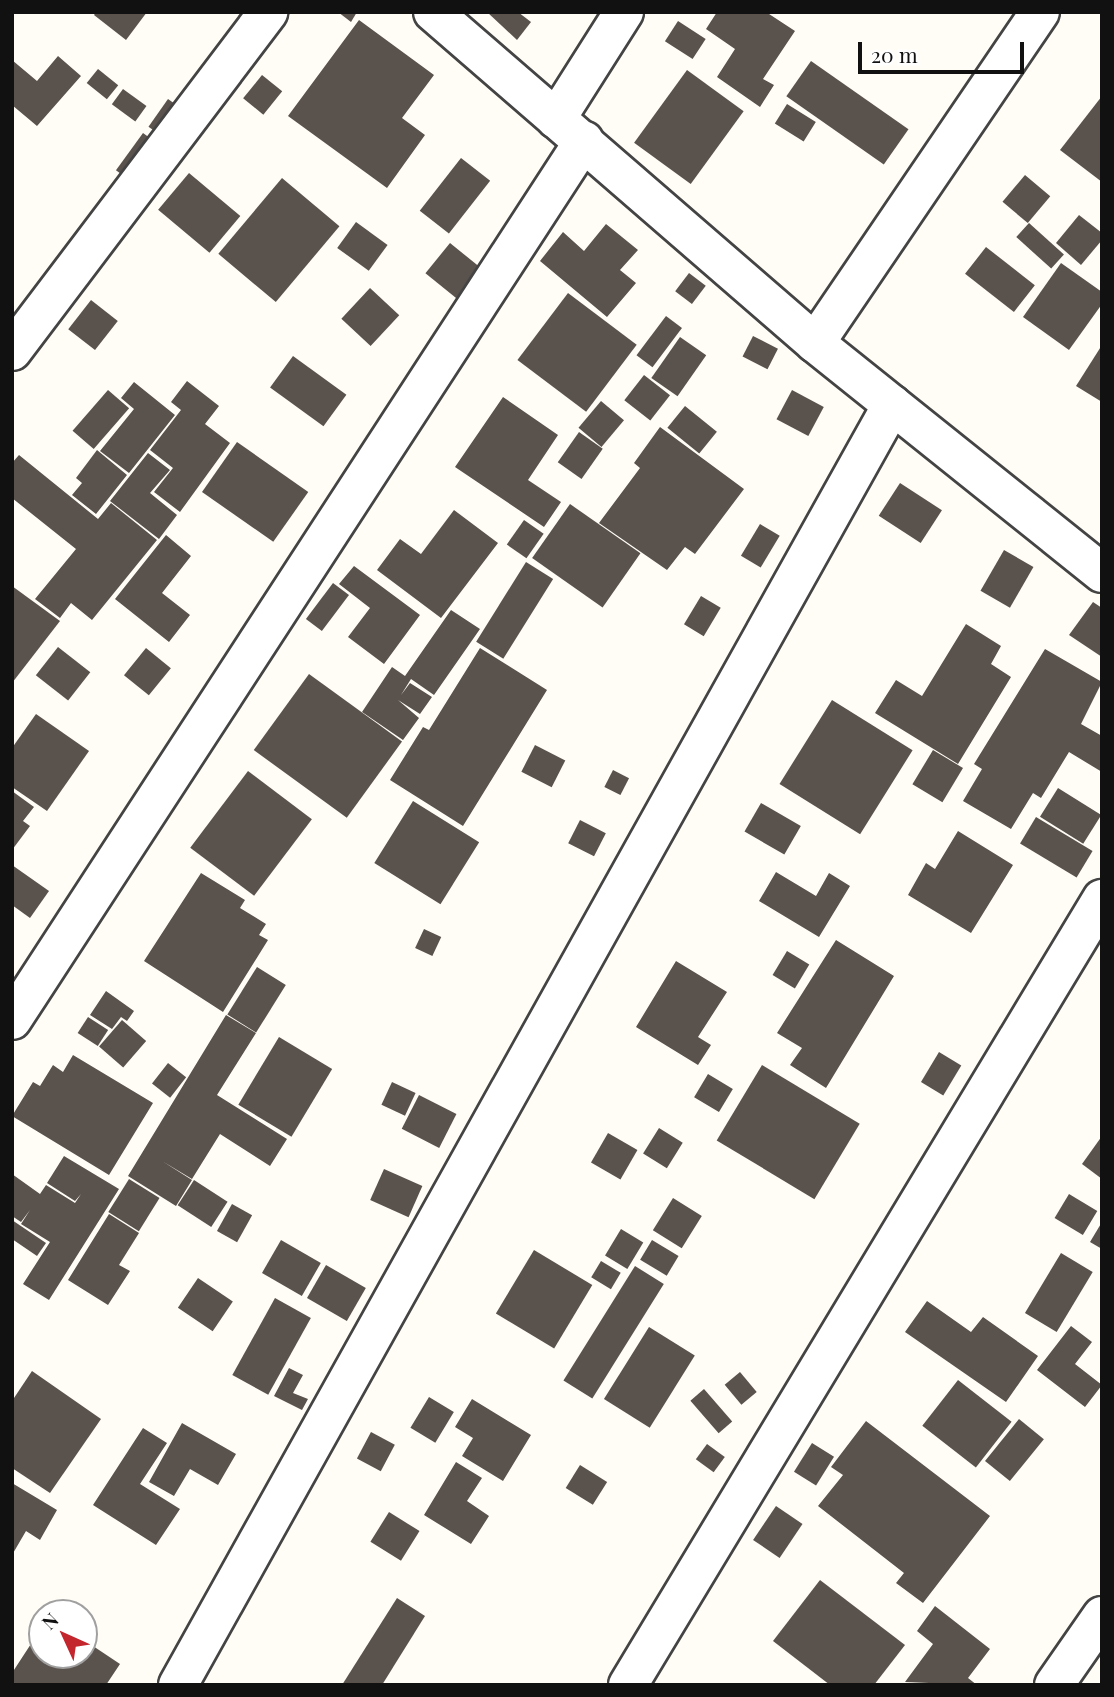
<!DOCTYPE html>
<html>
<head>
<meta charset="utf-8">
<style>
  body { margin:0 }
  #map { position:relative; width:1114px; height:1697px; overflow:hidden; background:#fffdf5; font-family:"Playfair Display",serif }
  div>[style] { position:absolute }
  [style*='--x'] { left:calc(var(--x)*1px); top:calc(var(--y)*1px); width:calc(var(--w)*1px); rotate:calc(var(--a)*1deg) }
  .building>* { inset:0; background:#5a524d; transform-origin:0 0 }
  .roads { filter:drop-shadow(2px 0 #444) drop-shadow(-2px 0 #444) drop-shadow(0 2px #444) drop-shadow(0 -2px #444) }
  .minor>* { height:38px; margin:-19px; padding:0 19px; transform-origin:19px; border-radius:19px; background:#fff }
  span { translate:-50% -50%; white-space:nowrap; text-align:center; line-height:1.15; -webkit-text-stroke:7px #fff; paint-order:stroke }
  .frame { position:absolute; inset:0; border:14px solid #111; pointer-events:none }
  .north { position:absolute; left:28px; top:1599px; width:70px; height:70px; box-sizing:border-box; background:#fff; border:2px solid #a0a0a0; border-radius:50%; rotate:315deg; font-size:19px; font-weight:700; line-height:28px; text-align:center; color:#111 }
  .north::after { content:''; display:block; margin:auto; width:24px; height:32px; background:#c4262e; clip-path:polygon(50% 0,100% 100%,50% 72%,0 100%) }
  .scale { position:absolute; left:858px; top:42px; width:166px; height:32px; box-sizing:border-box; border:4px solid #111; border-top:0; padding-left:9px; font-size:21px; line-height:24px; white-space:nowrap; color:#111; -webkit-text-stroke:5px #fff; paint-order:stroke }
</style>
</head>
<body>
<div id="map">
  <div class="building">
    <i style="clip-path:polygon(96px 12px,147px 12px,126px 40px,94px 15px)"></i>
    <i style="clip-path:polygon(338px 12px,357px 12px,351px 22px)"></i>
    <i style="clip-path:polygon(487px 12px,518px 12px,531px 22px,517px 40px)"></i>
    <i style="clip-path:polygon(717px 12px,766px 12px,795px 31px,763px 79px,774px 85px,760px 107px,717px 77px,735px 49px,706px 29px)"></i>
    <i style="clip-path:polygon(359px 20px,434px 75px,402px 118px,425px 135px,387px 188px,288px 116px)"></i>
    <i style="left:678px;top:21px;width:33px;height:24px;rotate:33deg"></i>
    <i style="clip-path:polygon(58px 56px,81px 76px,37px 126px,12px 105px,12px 60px,37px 81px)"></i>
    <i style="left:811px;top:61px;width:119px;height:43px;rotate:35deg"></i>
    <i style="left:98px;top:69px;width:26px;height:18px;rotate:39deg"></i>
    <i style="left:687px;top:70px;width:70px;height:90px;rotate:36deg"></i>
    <i style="left:262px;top:75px;width:26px;height:30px;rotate:39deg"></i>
    <i style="left:123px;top:89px;width:29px;height:19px;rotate:36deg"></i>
    <i style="clip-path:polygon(1102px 96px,1102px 182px,1060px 150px)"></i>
    <i style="left:168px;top:99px;width:19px;height:34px;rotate:35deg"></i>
    <i style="left:787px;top:104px;width:34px;height:23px;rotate:32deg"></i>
    <i style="left:143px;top:133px;width:17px;height:46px;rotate:36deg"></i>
    <i style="left:461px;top:158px;width:37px;height:67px;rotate:38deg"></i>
    <i style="left:189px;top:173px;width:67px;height:48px;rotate:40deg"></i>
    <i style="left:1025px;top:175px;width:33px;height:35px;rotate:40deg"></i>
    <i style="left:282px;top:178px;width:75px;height:99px;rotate:40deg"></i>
    <i style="clip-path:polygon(1079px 215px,1102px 233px,1102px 240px,1081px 265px,1056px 243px)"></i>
    <i style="left:356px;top:222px;width:39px;height:32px;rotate:36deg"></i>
    <i style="left:1029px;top:223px;width:47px;height:19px;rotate:42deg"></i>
    <i style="clip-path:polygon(606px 224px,638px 250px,620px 270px,636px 283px,607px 317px,540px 261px,563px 232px,584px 251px)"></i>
    <i style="left:450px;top:243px;width:41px;height:39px;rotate:39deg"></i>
    <i style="left:986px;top:247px;width:62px;height:34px;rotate:38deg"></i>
    <i style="clip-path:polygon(1061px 263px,1102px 292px,1102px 304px,1069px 350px,1023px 317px)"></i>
    <i style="left:689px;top:273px;width:21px;height:23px;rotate:37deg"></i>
    <i style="left:370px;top:288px;width:40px;height:42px;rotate:43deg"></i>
    <i style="left:568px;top:293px;width:86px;height:84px;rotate:37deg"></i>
    <i style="left:91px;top:300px;width:34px;height:37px;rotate:38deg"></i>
    <i style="left:666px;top:316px;width:20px;height:49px;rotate:37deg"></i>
    <i style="left:753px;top:336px;width:28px;height:23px;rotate:27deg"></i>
    <i style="left:680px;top:337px;width:32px;height:50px;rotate:35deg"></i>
    <i style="clip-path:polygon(1102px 345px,1102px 402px,1076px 386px)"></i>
    <i style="left:293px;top:356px;width:66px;height:39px;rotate:36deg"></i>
    <i style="left:644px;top:375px;width:33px;height:32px;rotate:38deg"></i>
    <i style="clip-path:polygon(187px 381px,219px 406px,205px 424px,230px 443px,180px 512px,154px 492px,173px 468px,150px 450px,181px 410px,171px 402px)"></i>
    <i style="clip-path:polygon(134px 382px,175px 415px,129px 473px,100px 451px,134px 409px,121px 398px)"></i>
    <i style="left:108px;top:390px;width:28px;height:54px;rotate:41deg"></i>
    <i style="left:792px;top:390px;width:36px;height:33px;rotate:28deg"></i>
    <i style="clip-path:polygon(503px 397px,558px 435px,528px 480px,561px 502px,544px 527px,455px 467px)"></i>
    <i style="left:601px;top:401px;width:30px;height:35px;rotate:40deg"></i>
    <i style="left:685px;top:406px;width:41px;height:28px;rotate:39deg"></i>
    <i style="clip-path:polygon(660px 427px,744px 489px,695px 554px,685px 547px,667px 570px,599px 523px,640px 468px,634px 463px)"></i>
    <i style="left:579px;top:432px;width:29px;height:37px;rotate:35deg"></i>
    <i style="left:237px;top:442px;width:87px;height:61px;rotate:35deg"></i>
    <i style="clip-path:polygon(97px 450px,127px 475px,96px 514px,72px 495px,82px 483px,76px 478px)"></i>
    <i style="clip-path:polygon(148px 453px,170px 470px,150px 493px,177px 515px,159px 539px,110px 501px)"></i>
    <i style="clip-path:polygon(19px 455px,98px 519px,111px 503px,157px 540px,92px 620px,71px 603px,60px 618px,35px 599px,76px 549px,12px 498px,12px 463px)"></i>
    <i style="left:900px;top:483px;width:50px;height:39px;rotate:33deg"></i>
    <i style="left:570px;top:504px;width:86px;height:66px;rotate:35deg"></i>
    <i style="clip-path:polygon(454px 510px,498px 543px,441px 618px,377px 570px,400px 539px,421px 554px)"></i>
    <i style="left:524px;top:520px;width:24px;height:30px;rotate:35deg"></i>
    <i style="left:760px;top:524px;width:23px;height:37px;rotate:31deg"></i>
    <i style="clip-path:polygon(166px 535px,191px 556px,162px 593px,190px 615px,169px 642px,115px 599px)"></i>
    <i style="left:1004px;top:550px;width:34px;height:47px;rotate:30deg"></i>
    <i style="left:526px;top:562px;width:32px;height:94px;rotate:32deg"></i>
    <i style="clip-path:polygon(354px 566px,420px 615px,384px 664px,348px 637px,370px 608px,339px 584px)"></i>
    <i style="left:333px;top:583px;width:20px;height:45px;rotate:37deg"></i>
    <i style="clip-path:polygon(12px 586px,60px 621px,12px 683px)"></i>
    <i style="left:701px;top:596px;width:23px;height:33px;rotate:31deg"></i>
    <i style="clip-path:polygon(1093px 602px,1102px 608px,1102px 657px,1069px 635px)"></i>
    <i style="clip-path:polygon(451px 610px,480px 629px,434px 695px,411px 679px,401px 695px,410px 683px,432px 697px,420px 714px,398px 700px,419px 718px,403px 740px,362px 712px,392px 667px,405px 676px)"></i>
    <i style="clip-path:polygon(966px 624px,1001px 646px,991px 664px,1011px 677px,958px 764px,875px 713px,896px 680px,922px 696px)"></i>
    <i style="left:58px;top:647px;width:41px;height:36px;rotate:38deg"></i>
    <i style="left:146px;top:648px;width:32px;height:35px;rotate:39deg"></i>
    <i style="clip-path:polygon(480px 648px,547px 690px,463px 826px,390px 780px,423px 727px,429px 730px)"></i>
    <i style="clip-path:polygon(1045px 649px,1102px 682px,1081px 724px,1102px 736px,1102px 772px,1069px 752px,1041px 798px,1033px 793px,1011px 829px,963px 801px,982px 769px,974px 764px)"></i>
    <i style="left:309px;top:674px;width:115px;height:94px;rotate:36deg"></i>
    <i style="left:832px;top:700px;width:95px;height:99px;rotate:32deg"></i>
    <i style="clip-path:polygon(36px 714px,89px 751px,47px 811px,12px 787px,12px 748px)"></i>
    <i style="left:535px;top:745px;width:34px;height:30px;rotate:27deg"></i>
    <i style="left:933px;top:750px;width:35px;height:40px;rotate:31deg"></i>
    <i style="left:613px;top:770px;width:18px;height:19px;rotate:27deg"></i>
    <i style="left:248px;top:771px;width:80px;height:96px;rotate:37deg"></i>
    <i style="left:1058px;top:788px;width:51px;height:34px;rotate:32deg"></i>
    <i style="clip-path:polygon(12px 791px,34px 807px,23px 821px,30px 826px,12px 850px)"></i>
    <i style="left:413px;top:801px;width:78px;height:73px;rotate:32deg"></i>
    <i style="left:761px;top:803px;width:46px;height:33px;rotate:30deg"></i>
    <i style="left:1036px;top:817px;width:66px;height:31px;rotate:31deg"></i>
    <i style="left:580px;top:820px;width:29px;height:26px;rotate:27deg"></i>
    <i style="clip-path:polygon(958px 831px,1013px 865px,971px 933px,908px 895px,926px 863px,935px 869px)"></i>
    <i style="clip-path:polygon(12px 865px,49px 891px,30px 918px,12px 905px)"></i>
    <i style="clip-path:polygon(776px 872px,816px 896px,829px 873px,850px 886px,819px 937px,759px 901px)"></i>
    <i style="clip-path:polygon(201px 873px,245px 900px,240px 908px,266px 924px,259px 935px,268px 940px,223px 1012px,144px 961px)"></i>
    <i style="left:424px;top:929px;width:19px;height:21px;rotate:25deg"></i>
    <i style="clip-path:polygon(836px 940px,894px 976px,826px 1088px,790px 1065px,802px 1048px,777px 1033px)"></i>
    <i style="left:787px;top:951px;width:26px;height:28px;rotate:31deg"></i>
    <i style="clip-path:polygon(676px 961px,727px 992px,698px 1037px,711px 1045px,698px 1065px,636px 1027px)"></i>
    <i style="left:257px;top:967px;width:34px;height:56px;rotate:32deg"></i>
    <i style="clip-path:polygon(106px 991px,134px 1011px,127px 1021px,121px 1017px,112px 1029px,90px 1015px)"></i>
    <i style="clip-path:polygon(226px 1015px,256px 1033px,217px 1095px,287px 1139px,270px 1166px,220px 1134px,192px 1179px,162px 1161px,192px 1180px,176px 1206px,128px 1176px)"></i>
    <i style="left:88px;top:1017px;width:24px;height:19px;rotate:33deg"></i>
    <i style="left:122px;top:1020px;width:32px;height:35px;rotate:41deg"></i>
    <i style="left:279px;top:1037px;width:62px;height:79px;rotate:31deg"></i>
    <i style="left:939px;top:1052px;width:26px;height:35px;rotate:31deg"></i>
    <i style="clip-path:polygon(73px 1055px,153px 1103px,109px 1175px,12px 1116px,33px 1082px,40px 1086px,53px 1065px,63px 1072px)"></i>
    <i style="left:168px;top:1063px;width:23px;height:26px;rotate:38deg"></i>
    <i style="left:762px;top:1065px;width:114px;height:88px;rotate:31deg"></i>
    <i style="left:708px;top:1074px;width:29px;height:27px;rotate:31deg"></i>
    <i style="left:392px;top:1082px;width:26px;height:25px;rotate:25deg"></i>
    <i style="left:419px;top:1095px;width:42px;height:38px;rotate:27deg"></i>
    <i style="left:659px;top:1128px;width:28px;height:30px;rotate:32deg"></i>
    <i style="left:608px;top:1133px;width:34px;height:34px;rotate:30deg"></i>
    <i style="clip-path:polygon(1102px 1136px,1102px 1179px,1082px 1164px)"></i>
    <i style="clip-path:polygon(64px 1156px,119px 1189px,49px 1300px,23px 1284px,50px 1242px,21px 1224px,30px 1210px,21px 1222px,12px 1216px,12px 1174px,40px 1194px,46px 1185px,75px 1203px,81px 1194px,75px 1201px,47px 1183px)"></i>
    <i style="left:384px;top:1169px;width:42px;height:34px;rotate:24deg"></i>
    <i style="left:129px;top:1179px;width:36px;height:39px;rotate:32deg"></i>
    <i style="left:194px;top:1180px;width:40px;height:30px;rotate:33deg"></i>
    <i style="left:1069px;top:1194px;width:33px;height:28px;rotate:31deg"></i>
    <i style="left:673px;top:1198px;width:34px;height:38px;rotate:32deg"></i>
    <i style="left:232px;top:1204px;width:23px;height:31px;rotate:29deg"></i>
    <i style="clip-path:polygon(109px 1214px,139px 1233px,119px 1265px,130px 1271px,108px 1305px,68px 1280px)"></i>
    <i style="clip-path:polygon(12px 1220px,46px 1243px,37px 1256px,12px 1239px)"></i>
    <i style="clip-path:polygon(1102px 1222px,1102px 1249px,1090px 1242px)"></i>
    <i style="left:621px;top:1229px;width:26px;height:31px;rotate:31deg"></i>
    <i style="left:281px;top:1240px;width:46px;height:38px;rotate:30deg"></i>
    <i style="left:652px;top:1240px;width:31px;height:23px;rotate:31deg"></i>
    <i style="left:534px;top:1250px;width:68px;height:74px;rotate:31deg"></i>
    <i style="left:1061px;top:1253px;width:37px;height:70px;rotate:31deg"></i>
    <i style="left:601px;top:1261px;width:23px;height:19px;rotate:31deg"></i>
    <i style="left:326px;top:1265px;width:46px;height:38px;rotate:30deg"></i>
    <i style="left:635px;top:1266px;width:34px;height:135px;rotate:32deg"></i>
    <i style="left:198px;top:1278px;width:42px;height:36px;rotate:34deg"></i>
    <i style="left:275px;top:1298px;width:41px;height:88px;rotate:29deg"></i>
    <i style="clip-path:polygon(927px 1301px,971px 1332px,983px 1317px,1038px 1356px,1006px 1402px,905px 1332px)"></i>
    <i style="clip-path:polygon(1071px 1326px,1092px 1342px,1075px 1364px,1102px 1385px,1085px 1407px,1037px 1370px)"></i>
    <i style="left:649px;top:1327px;width:54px;height:85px;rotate:32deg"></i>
    <i style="clip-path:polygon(289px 1368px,303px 1375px,293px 1393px,308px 1399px,302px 1410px,274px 1396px)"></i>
    <i style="clip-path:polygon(32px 1371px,101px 1419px,50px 1493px,12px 1468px,12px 1401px)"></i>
    <i style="left:740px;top:1372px;width:26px;height:20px;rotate:50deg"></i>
    <i style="left:958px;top:1380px;width:68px;height:58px;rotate:38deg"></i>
    <i style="left:704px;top:1389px;width:43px;height:18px;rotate:49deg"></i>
    <i style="left:429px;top:1397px;width:29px;height:36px;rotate:31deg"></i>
    <i style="clip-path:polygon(472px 1399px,531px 1435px,503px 1481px,462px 1456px,473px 1438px,455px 1427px)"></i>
    <i style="left:1019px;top:1419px;width:32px;height:54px;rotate:39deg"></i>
    <i style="clip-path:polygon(866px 1421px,990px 1516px,923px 1603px,896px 1583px,904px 1573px,818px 1506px,843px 1475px,831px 1467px)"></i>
    <i style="clip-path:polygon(182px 1423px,236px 1454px,218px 1485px,190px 1469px,174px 1496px,149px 1482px)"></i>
    <i style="clip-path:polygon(143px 1428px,167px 1443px,140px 1484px,180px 1509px,156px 1545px,93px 1505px)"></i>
    <i style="left:371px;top:1432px;width:27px;height:30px;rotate:28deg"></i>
    <i style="left:812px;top:1443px;width:26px;height:34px;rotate:32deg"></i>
    <i style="left:707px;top:1444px;width:22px;height:19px;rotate:36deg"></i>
    <i style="clip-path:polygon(456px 1462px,482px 1478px,467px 1501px,489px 1516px,471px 1544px,424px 1515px)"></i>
    <i style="left:580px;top:1465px;width:32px;height:27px;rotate:32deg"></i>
    <i style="clip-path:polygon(12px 1483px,57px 1510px,40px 1540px,26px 1531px,12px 1555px)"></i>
    <i style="left:776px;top:1506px;width:32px;height:41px;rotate:34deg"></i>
    <i style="left:389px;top:1512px;width:36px;height:35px;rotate:32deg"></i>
    <i style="clip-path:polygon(820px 1580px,905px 1645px,874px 1685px,830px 1685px,773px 1641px)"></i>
    <i style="clip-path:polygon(397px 1598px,425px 1616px,382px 1685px,342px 1685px)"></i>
    <i style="clip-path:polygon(935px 1606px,990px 1649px,968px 1678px,977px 1685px,905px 1682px,933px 1644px,917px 1631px)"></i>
    <i style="clip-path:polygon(42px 1627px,42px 1655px,84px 1655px,84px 1640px,120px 1664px,106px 1685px,12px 1685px,12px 1673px)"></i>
  </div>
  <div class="roads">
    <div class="minor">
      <i style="--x:433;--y:12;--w:505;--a:40.91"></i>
      <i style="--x:815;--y:343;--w:368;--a:38.7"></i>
      <i style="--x:556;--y:119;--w:127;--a:-57.6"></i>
      <i style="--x:815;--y:343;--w:400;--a:-55.8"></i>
      <i style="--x:12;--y:351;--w:425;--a:-52.9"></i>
      <i style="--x:12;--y:1020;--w:1049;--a:-56.95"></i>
      <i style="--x:178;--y:1685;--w:1466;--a:-60.85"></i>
      <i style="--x:628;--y:1685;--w:918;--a:-58.91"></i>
      <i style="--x:1054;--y:1685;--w:84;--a:-55.2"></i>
    </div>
  </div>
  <div class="frame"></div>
  <div class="north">N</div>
  <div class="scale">20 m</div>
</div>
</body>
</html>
